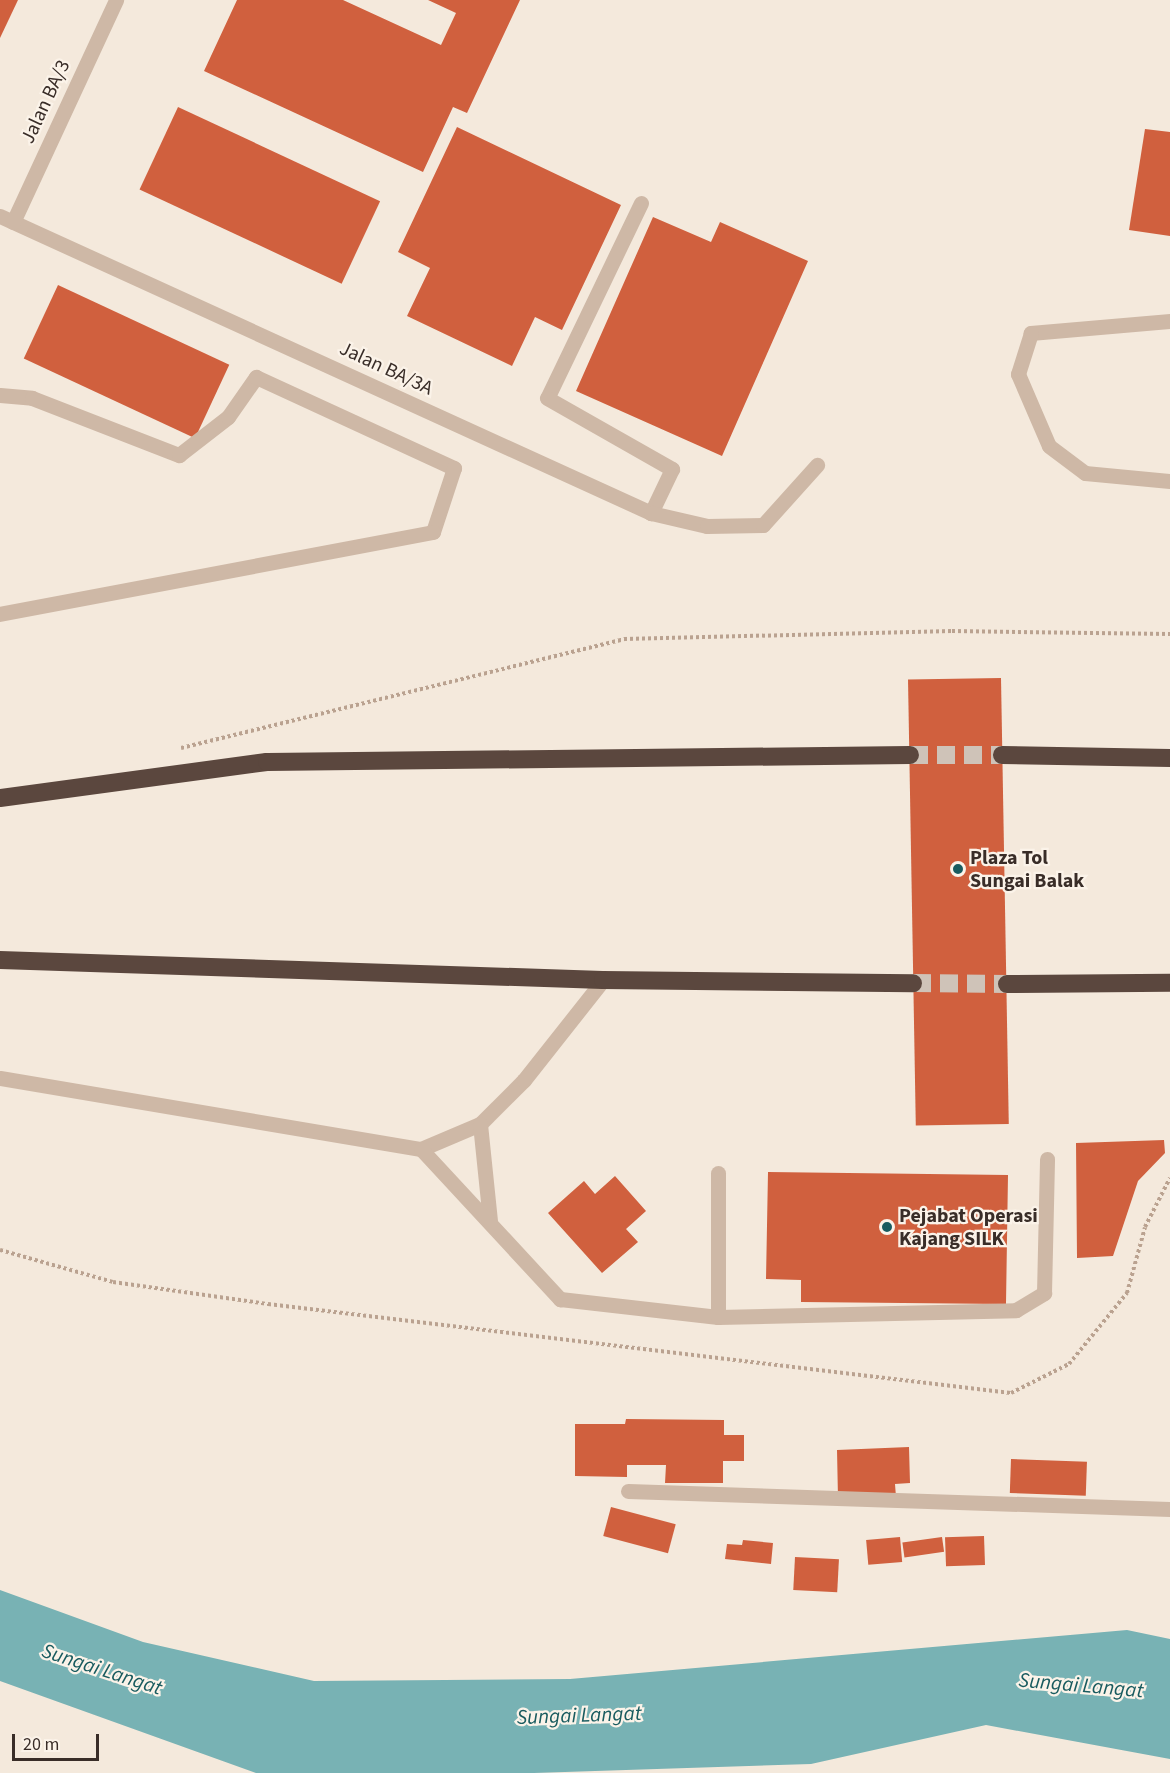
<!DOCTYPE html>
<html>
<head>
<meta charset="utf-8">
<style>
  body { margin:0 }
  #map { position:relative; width:1170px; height:1773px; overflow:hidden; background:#f4e9dc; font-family:"Source Sans 3",sans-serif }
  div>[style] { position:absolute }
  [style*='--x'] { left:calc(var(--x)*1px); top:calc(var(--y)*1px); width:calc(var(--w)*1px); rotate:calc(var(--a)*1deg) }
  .water>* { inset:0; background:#78b2b4 }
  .building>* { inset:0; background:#d0603e; transform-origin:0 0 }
  .highway-tunnel>* { height:18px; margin-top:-9px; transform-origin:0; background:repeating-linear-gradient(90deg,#cfc3b8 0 18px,transparent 0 27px) }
  .path>* { height:4px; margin-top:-2px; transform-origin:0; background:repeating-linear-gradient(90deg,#baa290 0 3px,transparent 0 6px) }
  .minor>* { height:15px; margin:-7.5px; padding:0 7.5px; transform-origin:7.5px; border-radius:7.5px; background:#ceb8a6 }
  .highway>* { height:18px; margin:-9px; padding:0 9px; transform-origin:9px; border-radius:9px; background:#5b473e }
  .dots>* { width:16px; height:16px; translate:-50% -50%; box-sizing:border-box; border:3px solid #fbf3e9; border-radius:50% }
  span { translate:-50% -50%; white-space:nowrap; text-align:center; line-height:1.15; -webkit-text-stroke:4.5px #fbf3e9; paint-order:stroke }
  .street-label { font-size:20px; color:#392d28 }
  .poi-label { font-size:20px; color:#392d28; font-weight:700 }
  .left { translate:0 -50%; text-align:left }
  .water-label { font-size:21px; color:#195b5f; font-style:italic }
  .scale { position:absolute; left:12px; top:1734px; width:87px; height:27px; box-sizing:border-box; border:3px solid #392d28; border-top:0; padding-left:8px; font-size:18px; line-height:21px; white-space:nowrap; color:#392d28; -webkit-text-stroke:4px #fbf3e9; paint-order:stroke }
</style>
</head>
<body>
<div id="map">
  <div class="water">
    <i style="clip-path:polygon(0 1590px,143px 1642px,314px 1681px,570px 1679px,1127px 1630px,1170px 1639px,1170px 1759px,986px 1725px,811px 1764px,534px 1773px,256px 1773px,0 1681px)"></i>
  </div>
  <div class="building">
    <i style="clip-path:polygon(0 0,18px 0,0 38px)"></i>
    <i style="clip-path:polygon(237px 0,343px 0,441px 45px,456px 13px,428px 0,520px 0,467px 113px,453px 107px,423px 172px,204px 71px)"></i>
    <i style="left:178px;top:107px;width:223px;height:91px;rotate:25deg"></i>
    <i style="clip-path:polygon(457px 127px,621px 205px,562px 330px,535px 317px,512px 366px,407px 316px,430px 268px,398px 252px)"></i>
    <i style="clip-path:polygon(1145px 129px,1170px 132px,1170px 236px,1129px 230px)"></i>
    <i style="clip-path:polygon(653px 217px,711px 242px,720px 222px,808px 261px,722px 456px,576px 391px)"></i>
    <i style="left:58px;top:285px;width:189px;height:81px;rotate:25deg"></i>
    <i style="left:1001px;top:678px;width:446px;height:93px;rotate:89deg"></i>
    <i style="clip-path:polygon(1164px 1140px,1165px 1153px,1138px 1181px,1113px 1256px,1077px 1258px,1076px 1143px)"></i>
    <i style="clip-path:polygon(768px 1172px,1008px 1175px,1006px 1304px,801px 1302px,801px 1280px,766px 1279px)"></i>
    <i style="clip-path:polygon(615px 1176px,646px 1211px,626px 1229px,638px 1242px,602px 1273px,548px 1213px,584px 1181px,595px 1194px)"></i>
    <i style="clip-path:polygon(626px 1419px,724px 1420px,724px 1435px,744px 1435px,744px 1461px,723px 1461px,723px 1483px,665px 1483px,666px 1465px,627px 1465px,627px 1477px,575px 1476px,575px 1424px,625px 1424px)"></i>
    <i style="clip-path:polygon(909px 1447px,910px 1483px,895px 1484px,896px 1497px,838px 1499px,837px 1450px)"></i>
    <i style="left:1011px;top:1459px;width:76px;height:34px;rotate:2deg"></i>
    <i style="left:611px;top:1507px;width:67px;height:30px;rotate:15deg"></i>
    <i style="left:984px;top:1536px;width:29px;height:39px;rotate:88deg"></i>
    <i style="left:900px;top:1537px;width:25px;height:34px;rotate:85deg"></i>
    <i style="left:942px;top:1537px;width:15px;height:40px;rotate:82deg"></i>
    <i style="clip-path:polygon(743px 1540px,773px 1543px,771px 1564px,725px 1559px,727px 1544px,742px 1545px)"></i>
    <i style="left:795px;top:1557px;width:44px;height:33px;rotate:3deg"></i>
  </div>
  <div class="highway-tunnel">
    <i style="--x:910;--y:755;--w:92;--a:0"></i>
    <i style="--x:913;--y:983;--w:94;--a:0.6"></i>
  </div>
  <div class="path">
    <i style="--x:181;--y:748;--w:456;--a:-13.8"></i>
    <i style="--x:624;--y:639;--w:328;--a:-1.4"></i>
    <i style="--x:952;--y:631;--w:218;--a:0.8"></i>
    <i style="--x:0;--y:1250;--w:117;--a:15.8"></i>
    <i style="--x:113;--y:1282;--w:157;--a:8.1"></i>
    <i style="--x:268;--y:1304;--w:748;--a:6.83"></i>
    <i style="--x:1011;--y:1393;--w:65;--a:-26.6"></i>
    <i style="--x:1069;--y:1364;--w:92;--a:-50.8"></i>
    <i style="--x:1127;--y:1293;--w:68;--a:-74.7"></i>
    <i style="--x:1145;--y:1227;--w:55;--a:-63"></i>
  </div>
  <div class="minor">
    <i style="--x:641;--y:203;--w:216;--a:115.7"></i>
    <i style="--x:547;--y:398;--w:144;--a:29.6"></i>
    <i style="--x:672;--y:469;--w:49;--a:115.5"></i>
    <i style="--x:0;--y:216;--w:716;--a:24.52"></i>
    <i style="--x:651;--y:513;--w:57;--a:13.1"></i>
    <i style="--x:707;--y:526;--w:56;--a:-1"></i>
    <i style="--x:763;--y:525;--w:81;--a:-48"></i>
    <i style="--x:13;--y:222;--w:245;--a:-65.1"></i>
    <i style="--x:1170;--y:321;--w:140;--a:175.1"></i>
    <i style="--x:1031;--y:333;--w:43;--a:107.6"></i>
    <i style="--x:1018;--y:374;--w:78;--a:66.7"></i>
    <i style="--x:1049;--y:446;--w:45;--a:36.9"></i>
    <i style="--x:1085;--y:473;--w:85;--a:5.4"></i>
    <i style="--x:0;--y:395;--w:32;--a:5"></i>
    <i style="--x:32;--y:398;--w:158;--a:21.2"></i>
    <i style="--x:179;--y:455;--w:62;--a:-37.8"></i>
    <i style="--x:228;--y:417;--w:49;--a:-55"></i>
    <i style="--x:256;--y:377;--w:218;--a:24.7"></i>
    <i style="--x:454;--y:468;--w:67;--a:108.2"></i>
    <i style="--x:433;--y:532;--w:441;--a:169.3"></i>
    <i style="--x:0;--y:1078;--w:427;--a:9.6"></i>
    <i style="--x:421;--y:1149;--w:64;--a:-23"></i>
    <i style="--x:480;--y:1124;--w:62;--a:-45"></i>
    <i style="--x:524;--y:1080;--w:127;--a:-51.7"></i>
    <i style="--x:480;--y:1124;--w:97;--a:84.1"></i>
    <i style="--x:421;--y:1149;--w:205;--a:47.2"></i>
    <i style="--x:560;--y:1299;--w:159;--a:6.5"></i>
    <i style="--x:718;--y:1317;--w:298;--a:-1.3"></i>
    <i style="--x:1016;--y:1310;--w:33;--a:-31"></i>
    <i style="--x:1044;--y:1293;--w:134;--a:-88.7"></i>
    <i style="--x:718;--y:1173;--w:144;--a:90"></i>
    <i style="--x:628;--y:1491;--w:542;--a:1.9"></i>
  </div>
  <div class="highway">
    <i style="--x:1002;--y:755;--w:168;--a:1"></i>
    <i style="--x:0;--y:798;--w:269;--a:-7.7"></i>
    <i style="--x:267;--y:762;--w:643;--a:-0.62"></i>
    <i style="--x:0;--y:960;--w:603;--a:1.9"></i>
    <i style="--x:603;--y:980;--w:310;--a:0.6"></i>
    <i style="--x:1007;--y:984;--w:163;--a:-0.4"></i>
  </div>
  <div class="dots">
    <i style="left:958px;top:869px;background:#195b5f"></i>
    <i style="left:887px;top:1227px;background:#195b5f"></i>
  </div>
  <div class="street-label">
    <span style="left:46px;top:102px;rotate:-65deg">Jalan BA/3</span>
    <span style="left:386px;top:369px;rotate:25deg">Jalan BA/3A</span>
  </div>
  <div class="poi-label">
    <span class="left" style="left:970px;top:870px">Plaza Tol<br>Sungai Balak</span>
    <span class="left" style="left:899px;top:1228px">Pejabat Operasi<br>Kajang SILK</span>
  </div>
  <div class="water-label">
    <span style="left:102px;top:1669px;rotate:18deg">Sungai Langat</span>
    <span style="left:1081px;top:1685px;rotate:5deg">Sungai Langat</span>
    <span style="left:579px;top:1715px;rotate:-2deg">Sungai Langat</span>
  </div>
  <div class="scale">20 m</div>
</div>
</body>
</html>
